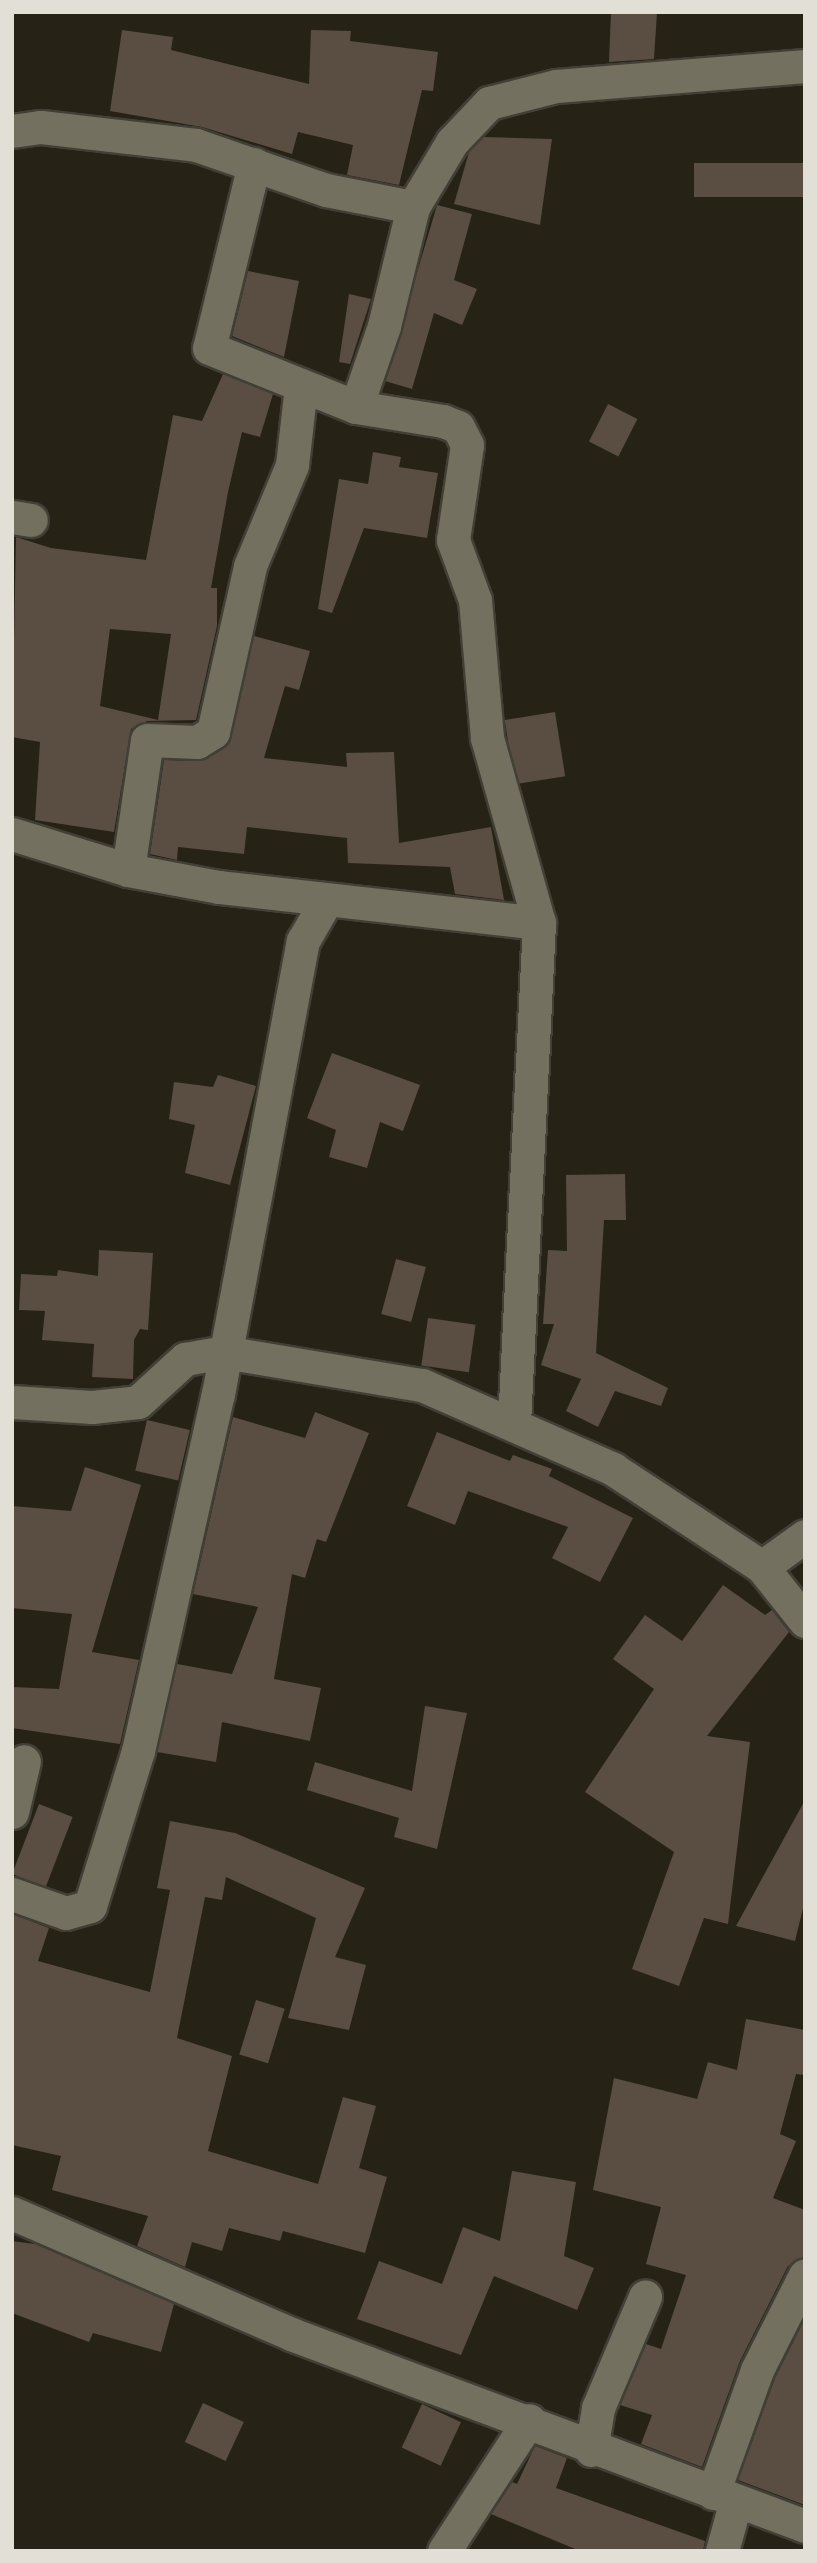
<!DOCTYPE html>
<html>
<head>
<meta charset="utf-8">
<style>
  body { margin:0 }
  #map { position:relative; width:817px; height:2563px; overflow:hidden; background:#262316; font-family:Roboto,sans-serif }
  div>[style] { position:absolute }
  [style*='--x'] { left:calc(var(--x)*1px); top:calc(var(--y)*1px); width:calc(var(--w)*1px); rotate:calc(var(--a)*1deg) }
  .building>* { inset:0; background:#5a4d42; transform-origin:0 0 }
  .roads { filter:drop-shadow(2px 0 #413f36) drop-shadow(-2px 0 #413f36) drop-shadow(0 2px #413f36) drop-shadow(0 -2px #413f36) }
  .street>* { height:33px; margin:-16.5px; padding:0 16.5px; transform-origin:16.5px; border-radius:16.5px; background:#747060 }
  span { translate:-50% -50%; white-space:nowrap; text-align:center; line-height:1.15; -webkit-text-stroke:5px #0e0d07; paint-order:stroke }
  .frame { position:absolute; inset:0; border:14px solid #e1dfd6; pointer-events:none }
</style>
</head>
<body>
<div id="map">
  <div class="building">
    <i style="clip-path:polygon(611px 12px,657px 12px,654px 59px,609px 62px)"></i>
    <i style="clip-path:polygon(122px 30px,173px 37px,171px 50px,309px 84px,311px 30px,351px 31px,350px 41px,438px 52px,433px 91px,422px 90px,399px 185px,347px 175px,353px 145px,298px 132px,292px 154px,202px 127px,110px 111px)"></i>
    <i style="clip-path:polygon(483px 137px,552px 139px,540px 225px,454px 204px,469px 152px)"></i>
    <i style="left:805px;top:163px;width:34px;height:111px;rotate:90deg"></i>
    <i style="clip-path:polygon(437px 205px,472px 214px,454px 280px,477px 289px,462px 325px,434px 313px,412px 389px,385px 381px)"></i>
    <i style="clip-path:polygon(248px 271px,299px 281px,284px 357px,232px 336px)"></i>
    <i style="clip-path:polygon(349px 294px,371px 299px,350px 364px,339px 362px)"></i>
    <i style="clip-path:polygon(evenodd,223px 374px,273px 394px,260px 437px,242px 432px,228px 492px,211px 588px,217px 588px,217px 626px,196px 720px,147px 721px,131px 729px,114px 832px,35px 820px,40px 742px,12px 737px,16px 537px,51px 548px,146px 560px,173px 415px,202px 421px,223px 374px,110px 629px,171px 634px,158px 720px,100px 706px,110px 629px)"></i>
    <i style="left:608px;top:404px;width:33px;height:42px;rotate:27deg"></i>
    <i style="clip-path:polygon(373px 452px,401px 457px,399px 467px,438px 473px,427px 538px,364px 528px,332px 613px,318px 609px,339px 479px,368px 484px)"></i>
    <i style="clip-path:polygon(254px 636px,310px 651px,299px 690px,285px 686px,264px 758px,347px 767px,346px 753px,394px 752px,399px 843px,491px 827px,504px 900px,455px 894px,450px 867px,348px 863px,347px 838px,247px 827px,244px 854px,178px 847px,177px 860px,150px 854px,164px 760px,197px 761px,228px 744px)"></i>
    <i style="left:555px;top:712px;width:65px;height:51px;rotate:81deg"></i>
    <i style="clip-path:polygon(332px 1053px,420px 1085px,403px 1131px,380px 1122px,367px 1168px,329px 1157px,336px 1130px,307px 1118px)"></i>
    <i style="clip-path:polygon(218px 1075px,256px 1086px,230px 1185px,185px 1173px,195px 1125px,169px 1119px,174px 1082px,213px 1087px)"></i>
    <i style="clip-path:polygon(625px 1174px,626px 1220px,604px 1220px,596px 1353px,668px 1388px,661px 1406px,615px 1391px,598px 1427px,566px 1411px,581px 1379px,541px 1365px,554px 1324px,543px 1324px,548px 1250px,567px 1251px,566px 1175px)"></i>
    <i style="clip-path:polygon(99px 1250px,153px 1253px,148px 1330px,140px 1329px,134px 1340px,133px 1379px,92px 1377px,94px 1344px,42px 1340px,45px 1311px,19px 1310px,21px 1274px,57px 1276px,58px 1270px,98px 1276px)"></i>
    <i style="left:396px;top:1259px;width:31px;height:57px;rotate:15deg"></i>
    <i style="left:428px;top:1318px;width:48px;height:48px;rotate:8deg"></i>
    <i style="clip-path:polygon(315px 1412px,369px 1433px,326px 1542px,317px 1539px,305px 1578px,292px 1574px,274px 1679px,321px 1688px,310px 1741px,222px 1722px,216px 1762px,157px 1752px,177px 1664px,232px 1674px,258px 1607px,193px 1594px,233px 1417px,305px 1438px)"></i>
    <i style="left:147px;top:1420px;width:44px;height:52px;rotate:13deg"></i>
    <i style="clip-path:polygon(437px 1432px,510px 1461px,513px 1455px,552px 1469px,549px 1476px,633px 1518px,600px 1582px,552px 1558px,568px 1527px,468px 1491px,455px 1525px,407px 1506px)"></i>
    <i style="clip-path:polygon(85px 1467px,141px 1485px,92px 1652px,139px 1660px,120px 1744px,12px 1728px,12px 1687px,59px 1689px,72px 1614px,12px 1608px,12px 1506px,71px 1511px)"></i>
    <i style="clip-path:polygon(723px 1585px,765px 1615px,772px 1610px,789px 1632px,707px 1736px,750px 1742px,728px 1924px,704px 1918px,679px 1986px,632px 1969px,674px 1852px,585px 1792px,654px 1689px,613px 1659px,645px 1615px,682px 1641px)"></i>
    <i style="clip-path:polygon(425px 1706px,467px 1713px,437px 1849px,394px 1837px,399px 1818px,307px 1790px,315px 1762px,412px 1791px)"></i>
    <i style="clip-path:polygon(805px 1800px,805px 1900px,795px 1941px,736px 1926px)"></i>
    <i style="left:39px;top:1804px;width:36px;height:75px;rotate:21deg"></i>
    <i style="clip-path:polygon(170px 1821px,235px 1833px,365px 1888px,335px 1957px,366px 1965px,349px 2030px,288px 2018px,316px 1918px,226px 1877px,222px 1900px,205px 1897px,177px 2038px,232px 2056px,208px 2151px,318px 2184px,343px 2097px,376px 2106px,359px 2168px,387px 2177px,365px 2253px,283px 2231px,280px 2241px,229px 2228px,222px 2251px,192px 2242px,185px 2267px,137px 2246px,148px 2216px,52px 2190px,61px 2156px,12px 2145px,12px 1914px,49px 1928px,38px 1961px,150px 1992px,170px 1890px,157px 1888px)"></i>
    <i style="left:256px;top:2000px;width:30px;height:57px;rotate:17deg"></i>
    <i style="clip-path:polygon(746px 2019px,805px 2030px,805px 2075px,796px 2074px,780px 2134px,796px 2141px,773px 2198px,805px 2210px,805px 2256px,788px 2266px,740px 2361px,702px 2467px,641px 2444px,652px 2415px,620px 2405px,646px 2344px,661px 2349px,686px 2275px,646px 2264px,661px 2207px,593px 2190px,614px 2078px,697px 2099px,708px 2062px,737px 2070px)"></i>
    <i style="clip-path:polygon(512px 2171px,576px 2182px,564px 2256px,594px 2268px,577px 2310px,494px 2276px,461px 2355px,357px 2319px,379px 2261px,442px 2284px,463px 2227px,500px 2241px)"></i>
    <i style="clip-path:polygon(12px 2241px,35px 2244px,174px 2304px,161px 2352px,93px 2333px,89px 2342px,12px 2313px)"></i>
    <i style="clip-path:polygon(805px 2318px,805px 2505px,738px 2480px,775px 2378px)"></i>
    <i style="left:203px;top:2403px;width:45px;height:43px;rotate:25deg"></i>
    <i style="left:422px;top:2404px;width:43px;height:48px;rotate:25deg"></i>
    <i style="clip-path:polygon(535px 2446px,567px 2458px,556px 2488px,705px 2541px,703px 2551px,580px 2551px,491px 2514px,512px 2482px,517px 2484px)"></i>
  </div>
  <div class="roads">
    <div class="street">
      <i style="--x:12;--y:131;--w:29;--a:-8"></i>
      <i style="--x:41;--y:127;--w:156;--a:6.6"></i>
      <i style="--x:196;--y:145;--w:138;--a:19.1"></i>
      <i style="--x:326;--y:190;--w:89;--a:11.1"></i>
      <i style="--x:254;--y:164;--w:189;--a:103.7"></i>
      <i style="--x:209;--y:348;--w:158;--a:21.9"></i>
      <i style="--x:356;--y:407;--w:88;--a:9.1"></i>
      <i style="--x:443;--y:421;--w:16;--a:22"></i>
      <i style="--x:458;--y:427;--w:20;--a:63"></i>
      <i style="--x:467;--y:445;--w:96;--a:98.4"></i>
      <i style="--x:453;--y:540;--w:64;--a:69.9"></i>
      <i style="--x:475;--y:600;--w:139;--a:85"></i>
      <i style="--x:487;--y:738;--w:192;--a:74.3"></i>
      <i style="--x:539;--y:923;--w:501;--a:92.86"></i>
      <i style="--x:356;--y:407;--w:86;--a:-70.9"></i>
      <i style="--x:384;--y:326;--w:122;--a:-76.3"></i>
      <i style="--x:413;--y:207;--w:76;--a:-59"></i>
      <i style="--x:452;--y:142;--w:54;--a:-46.5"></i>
      <i style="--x:489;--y:103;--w:69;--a:-14.2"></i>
      <i style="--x:556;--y:86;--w:250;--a:-4.6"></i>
      <i style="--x:12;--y:517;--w:19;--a:9"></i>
      <i style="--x:12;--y:834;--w:121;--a:17.2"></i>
      <i style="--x:128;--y:870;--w:93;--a:10.6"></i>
      <i style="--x:219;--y:887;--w:322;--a:6.4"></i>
      <i style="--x:128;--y:870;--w:131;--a:-81.7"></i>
      <i style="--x:147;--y:740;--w:50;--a:2.3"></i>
      <i style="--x:197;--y:742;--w:19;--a:-32"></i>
      <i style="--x:213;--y:732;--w:170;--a:-77.4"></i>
      <i style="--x:250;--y:566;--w:109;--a:-67.4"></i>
      <i style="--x:292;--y:465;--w:80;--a:-83.5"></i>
      <i style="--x:12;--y:1402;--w:80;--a:3.6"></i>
      <i style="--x:92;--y:1407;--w:46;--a:-6.2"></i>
      <i style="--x:138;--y:1402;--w:64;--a:-42.5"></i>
      <i style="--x:185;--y:1359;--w:40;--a:-10"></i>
      <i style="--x:224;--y:1352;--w:201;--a:9.5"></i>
      <i style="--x:422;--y:1385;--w:209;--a:23.7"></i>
      <i style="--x:613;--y:1469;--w:178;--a:33.3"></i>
      <i style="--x:762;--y:1567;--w:69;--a:51.5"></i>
      <i style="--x:762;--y:1567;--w:53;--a:-35.8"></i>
      <i style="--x:12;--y:1812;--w:52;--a:-76.8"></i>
      <i style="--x:12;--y:1894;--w:57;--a:19.4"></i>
      <i style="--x:66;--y:1913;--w:25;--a:-16"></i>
      <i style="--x:90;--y:1906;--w:162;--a:-72.8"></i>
      <i style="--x:138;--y:1751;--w:366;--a:-77.4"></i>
      <i style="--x:218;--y:1394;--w:461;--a:-79.4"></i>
      <i style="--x:303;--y:941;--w:46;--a:-60.1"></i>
      <i style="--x:12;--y:2213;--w:304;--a:23.4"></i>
      <i style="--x:291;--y:2334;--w:549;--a:20.48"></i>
      <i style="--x:591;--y:2450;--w:43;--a:-80.5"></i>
      <i style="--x:598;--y:2408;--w:121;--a:-67.1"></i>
      <i style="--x:713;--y:2493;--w:131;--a:-70.3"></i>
      <i style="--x:757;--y:2370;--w:106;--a:-63.2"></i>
      <i style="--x:444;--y:2551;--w:156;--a:-57"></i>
      <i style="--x:722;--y:2551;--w:49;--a:-74.5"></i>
    </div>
  </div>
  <div class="frame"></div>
</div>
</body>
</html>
